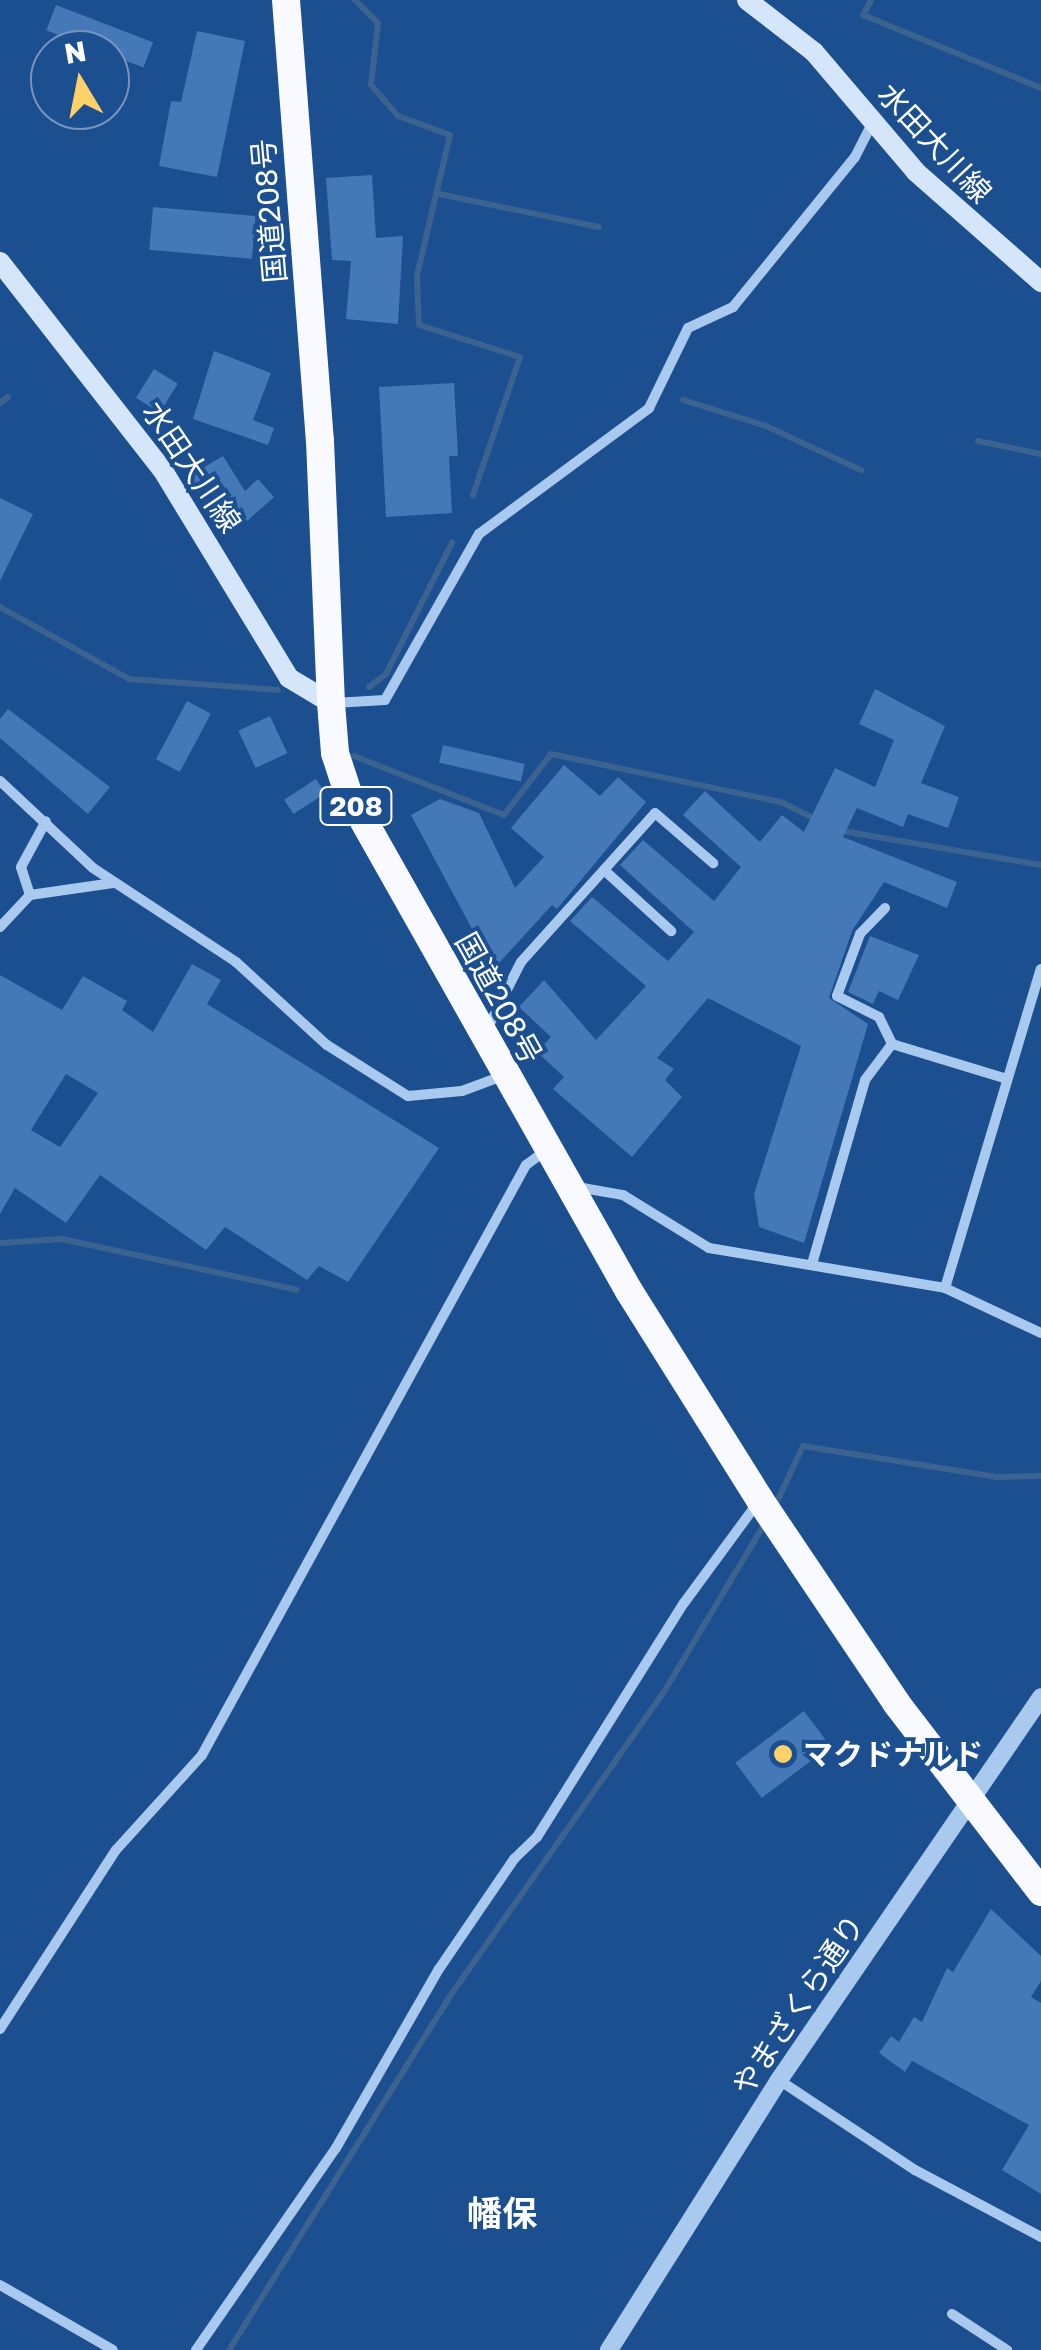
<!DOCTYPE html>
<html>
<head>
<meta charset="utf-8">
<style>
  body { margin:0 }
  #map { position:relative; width:1041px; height:2350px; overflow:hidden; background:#1b4f8f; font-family:"Golos Text","Noto Sans JP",sans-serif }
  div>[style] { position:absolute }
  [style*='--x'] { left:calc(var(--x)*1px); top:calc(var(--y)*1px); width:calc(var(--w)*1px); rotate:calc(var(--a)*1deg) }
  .stream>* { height:6px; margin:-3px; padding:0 3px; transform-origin:3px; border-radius:3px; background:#3c6290 }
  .building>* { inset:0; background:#4478b7; transform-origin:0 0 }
  .minor>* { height:10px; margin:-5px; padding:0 5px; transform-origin:5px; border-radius:5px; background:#a9c9ee }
  .tertiary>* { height:18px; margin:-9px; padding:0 9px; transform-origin:9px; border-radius:9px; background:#a9c9ee }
  .secondary>* { height:20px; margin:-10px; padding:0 10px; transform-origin:10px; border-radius:10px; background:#d6e6fa }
  .trunk>* { height:28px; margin:-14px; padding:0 14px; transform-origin:14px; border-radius:14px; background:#f8faff }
  .dots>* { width:28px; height:28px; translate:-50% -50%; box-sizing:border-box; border:5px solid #1b4f8f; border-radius:50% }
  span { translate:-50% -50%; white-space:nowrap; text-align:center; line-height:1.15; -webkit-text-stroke:8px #1b4f8f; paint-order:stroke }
  .shield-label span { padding:2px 8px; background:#1b4f8f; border:2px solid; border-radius:8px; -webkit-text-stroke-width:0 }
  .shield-label { font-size:28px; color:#fff; font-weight:700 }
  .street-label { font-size:30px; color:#fff }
  .poi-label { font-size:30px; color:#fff; font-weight:700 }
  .left { translate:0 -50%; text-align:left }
  .quarter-label { font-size:35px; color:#fff; font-weight:700 }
  .north { position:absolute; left:30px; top:30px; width:100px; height:100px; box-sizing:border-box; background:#1b4f8f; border:2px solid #7695bc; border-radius:50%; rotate:350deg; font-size:28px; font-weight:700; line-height:40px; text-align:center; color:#fff }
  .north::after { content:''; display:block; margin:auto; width:35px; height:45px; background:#ffd166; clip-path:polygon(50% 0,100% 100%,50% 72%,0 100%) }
</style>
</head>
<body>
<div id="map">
  <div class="stream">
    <i style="--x:355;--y:0;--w:33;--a:45"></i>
    <i style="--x:378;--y:23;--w:62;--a:96.4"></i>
    <i style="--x:371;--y:85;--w:41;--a:48.9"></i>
    <i style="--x:398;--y:116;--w:55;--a:20.1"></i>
    <i style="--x:450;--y:135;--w:145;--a:103.2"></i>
    <i style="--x:417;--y:276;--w:49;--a:87.7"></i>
    <i style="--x:419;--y:325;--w:106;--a:17.6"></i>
    <i style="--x:520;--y:357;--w:146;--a:108.8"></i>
    <i style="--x:871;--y:0;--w:17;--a:118"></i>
    <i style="--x:863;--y:15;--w:192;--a:22.3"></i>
    <i style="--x:439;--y:194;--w:163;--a:11.7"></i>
    <i style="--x:683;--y:400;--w:87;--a:17.4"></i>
    <i style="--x:766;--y:426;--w:105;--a:24.9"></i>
    <i style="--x:0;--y:403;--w:10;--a:-37"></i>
    <i style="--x:978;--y:441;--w:64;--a:11.7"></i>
    <i style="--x:0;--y:607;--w:148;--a:29.2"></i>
    <i style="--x:129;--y:679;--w:149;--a:4.2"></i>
    <i style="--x:369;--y:687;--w:21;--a:-37"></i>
    <i style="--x:386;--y:674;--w:147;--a:-63.3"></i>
    <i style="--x:354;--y:756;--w:161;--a:21.5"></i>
    <i style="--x:504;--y:815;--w:77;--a:-52.4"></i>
    <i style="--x:551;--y:754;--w:235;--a:11.8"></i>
    <i style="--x:781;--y:802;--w:40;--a:26.6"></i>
    <i style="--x:842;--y:831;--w:202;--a:9.7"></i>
    <i style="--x:0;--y:1243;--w:62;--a:-3.7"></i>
    <i style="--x:62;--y:1239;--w:240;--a:12.2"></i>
    <i style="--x:774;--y:1508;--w:68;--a:-64.9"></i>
    <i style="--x:803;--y:1446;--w:196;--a:9.1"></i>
    <i style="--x:997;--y:1477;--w:44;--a:-1.3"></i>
    <i style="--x:229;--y:2350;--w:414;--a:-58"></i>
    <i style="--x:448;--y:1999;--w:375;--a:-54.9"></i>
    <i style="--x:664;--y:1692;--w:197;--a:-59.1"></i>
  </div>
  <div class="building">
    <i style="left:56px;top:5px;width:104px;height:27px;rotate:21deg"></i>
    <i style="clip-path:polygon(197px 31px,245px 41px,217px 177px,159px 166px,171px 101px,181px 102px)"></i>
    <i style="clip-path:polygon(372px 175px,376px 238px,403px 236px,398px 324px,346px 319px,351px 261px,332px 260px,326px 178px)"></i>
    <i style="left:153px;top:207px;width:103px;height:43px;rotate:5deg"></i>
    <i style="clip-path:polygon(214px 351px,271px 373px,253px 420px,274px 428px,268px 445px,193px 419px)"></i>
    <i style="left:154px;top:369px;width:28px;height:34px;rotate:32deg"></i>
    <i style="clip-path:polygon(454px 383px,458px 456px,449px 456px,452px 513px,386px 517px,379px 387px)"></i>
    <i style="clip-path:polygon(223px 456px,245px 491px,258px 479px,274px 497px,246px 522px,218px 490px,203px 499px,189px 476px)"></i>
    <i style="clip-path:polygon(0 498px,33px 514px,0 581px)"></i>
    <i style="clip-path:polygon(875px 689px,945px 726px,921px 783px,959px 797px,948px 828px,908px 814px,903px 827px,857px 808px,843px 837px,957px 882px,947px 908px,884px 882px,852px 931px,829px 998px,868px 1024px,804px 1243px,759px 1227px,754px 1194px,801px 1046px,708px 998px,657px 1058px,674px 1069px,665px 1080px,682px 1097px,632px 1157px,553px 1089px,564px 1077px,537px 1052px,551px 1037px,519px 1007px,544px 980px,596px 1040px,646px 986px,570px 921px,592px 897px,668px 961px,694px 932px,620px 865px,643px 840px,714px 901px,741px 867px,683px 815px,705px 791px,760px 842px,782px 815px,804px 832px,835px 768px,875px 787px,894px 740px,859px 724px)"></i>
    <i style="left:187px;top:701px;width:27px;height:66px;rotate:28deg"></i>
    <i style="clip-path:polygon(8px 709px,110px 787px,88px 814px,0 738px,0 719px)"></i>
    <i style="left:270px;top:716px;width:41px;height:35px;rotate:65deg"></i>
    <i style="left:443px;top:745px;width:84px;height:18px;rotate:13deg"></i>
    <i style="clip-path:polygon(564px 765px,600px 796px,618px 777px,646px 802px,557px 909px,552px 905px,488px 975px,472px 929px,411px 815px,440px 799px,479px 813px,515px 888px,544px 857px,511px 828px)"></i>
    <i style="left:316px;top:779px;width:17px;height:38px;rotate:57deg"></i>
    <i style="clip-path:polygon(870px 936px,919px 955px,898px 1000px,879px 991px,873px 1004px,848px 992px)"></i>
    <i style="clip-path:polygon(evenodd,192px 964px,221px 980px,207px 1004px,439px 1148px,348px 1282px,319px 1266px,307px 1280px,225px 1227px,206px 1250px,100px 1175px,66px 1223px,15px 1188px,0 1214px,0 975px,62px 1010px,83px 976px,127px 1001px,122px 1010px,153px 1032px,192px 964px,66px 1074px,98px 1093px,60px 1147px,31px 1130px,66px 1074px)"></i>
    <i style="left:804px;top:1711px;width:44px;height:86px;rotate:53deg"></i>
    <i style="clip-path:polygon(991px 1909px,1041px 1956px,1041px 1981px,1031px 1997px,1041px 2003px,1041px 2194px,1002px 2170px,1029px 2125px,912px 2061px,905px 2072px,879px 2053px,891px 2036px,899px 2042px,914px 2017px,922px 2022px,947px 1968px,953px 1972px)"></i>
  </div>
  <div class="minor">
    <i style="--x:334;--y:703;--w:51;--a:-3.4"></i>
    <i style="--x:385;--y:700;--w:191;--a:-60.5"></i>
    <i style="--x:479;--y:534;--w:212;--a:-36.5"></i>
    <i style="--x:649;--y:408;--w:89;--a:-64"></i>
    <i style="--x:688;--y:328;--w:50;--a:-25"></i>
    <i style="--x:733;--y:307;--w:193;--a:-50.9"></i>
    <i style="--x:855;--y:157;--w:37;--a:-63"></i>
    <i style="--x:0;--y:781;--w:127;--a:43.1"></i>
    <i style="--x:93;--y:868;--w:171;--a:33.3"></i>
    <i style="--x:236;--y:962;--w:123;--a:42.4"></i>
    <i style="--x:327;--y:1045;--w:96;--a:32.2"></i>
    <i style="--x:408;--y:1096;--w:54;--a:-5.3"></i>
    <i style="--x:462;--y:1091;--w:46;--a:-20.4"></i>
    <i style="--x:604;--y:870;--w:91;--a:42.3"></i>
    <i style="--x:30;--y:895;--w:29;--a:-108"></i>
    <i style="--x:21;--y:867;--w:52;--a:-61.5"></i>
    <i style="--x:885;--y:908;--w:36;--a:134"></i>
    <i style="--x:860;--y:934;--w:66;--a:110.4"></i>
    <i style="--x:837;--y:996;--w:47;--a:26.6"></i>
    <i style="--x:879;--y:1017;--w:30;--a:64"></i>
    <i style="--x:892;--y:1044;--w:117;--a:16.9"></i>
    <i style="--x:0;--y:927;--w:44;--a:-46.8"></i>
    <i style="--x:30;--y:895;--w:84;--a:-8.2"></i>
    <i style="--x:486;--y:1031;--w:77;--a:-63.1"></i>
    <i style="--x:521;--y:962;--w:200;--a:-48"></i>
    <i style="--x:655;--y:813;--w:77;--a:40.8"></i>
    <i style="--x:577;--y:1187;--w:47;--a:9.9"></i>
    <i style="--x:623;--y:1195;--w:101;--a:31.6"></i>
    <i style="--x:709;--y:1248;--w:239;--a:9.6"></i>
    <i style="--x:945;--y:1288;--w:106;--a:25.1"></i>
    <i style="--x:812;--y:1264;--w:191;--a:-73.9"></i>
    <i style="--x:865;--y:1080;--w:45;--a:-53.1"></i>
    <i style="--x:945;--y:1288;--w:333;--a:-73.3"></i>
    <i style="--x:0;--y:2029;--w:213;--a:-57.1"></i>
    <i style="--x:116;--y:1850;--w:128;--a:-47.8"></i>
    <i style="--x:202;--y:1755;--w:673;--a:-61.23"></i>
    <i style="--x:526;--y:1165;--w:26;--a:-36"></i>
    <i style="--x:779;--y:2080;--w:163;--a:33.5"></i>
    <i style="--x:915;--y:2170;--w:143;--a:28"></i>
    <i style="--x:0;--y:2285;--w:130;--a:29.9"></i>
    <i style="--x:952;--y:2314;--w:66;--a:33.2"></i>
    <i style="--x:196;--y:2350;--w:246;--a:-55.3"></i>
    <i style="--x:336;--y:2148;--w:207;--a:-60.1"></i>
    <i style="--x:439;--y:1969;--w:133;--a:-55.7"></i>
    <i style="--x:514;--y:1859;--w:32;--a:-44"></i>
    <i style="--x:537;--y:1837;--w:276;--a:-57.9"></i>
    <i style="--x:684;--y:1603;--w:127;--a:-53.7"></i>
  </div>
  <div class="tertiary">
    <i style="--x:609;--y:2350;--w:319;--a:-57.8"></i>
    <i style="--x:779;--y:2080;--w:464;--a:-55.6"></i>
  </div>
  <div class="secondary">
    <i style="--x:747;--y:0;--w:85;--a:37.8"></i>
    <i style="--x:814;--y:52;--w:157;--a:49.6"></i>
    <i style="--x:916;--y:172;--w:167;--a:41.3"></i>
    <i style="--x:0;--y:262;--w:263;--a:52"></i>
    <i style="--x:162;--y:469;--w:245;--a:58.7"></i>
    <i style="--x:289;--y:678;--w:49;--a:30.8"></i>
  </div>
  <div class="trunk">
    <i style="--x:286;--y:0;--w:442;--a:85.6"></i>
    <i style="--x:320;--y:441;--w:262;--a:87.6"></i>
    <i style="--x:331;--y:703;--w:50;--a:85.4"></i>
    <i style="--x:335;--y:753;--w:42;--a:72"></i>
    <i style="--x:348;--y:793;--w:572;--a:60.57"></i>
    <i style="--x:629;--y:1291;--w:247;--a:57.9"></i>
    <i style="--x:760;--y:1500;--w:246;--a:56.1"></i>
    <i style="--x:897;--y:1704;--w:237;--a:52.5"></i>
  </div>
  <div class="dots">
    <i style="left:783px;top:1754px;background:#ffd166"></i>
  </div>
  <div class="shield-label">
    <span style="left:356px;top:806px">208</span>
  </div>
  <div class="street-label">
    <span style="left:935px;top:143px;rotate:47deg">水田大川線</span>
    <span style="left:269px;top:211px;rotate:-95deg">国道208号</span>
    <span style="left:192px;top:467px;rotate:56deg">水田大川線</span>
    <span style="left:499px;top:998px;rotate:61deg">国道208号</span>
    <span style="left:798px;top:2005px;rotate:-56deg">やまざくら通り</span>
  </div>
  <div class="poi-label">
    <span class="left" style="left:803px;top:1754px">マクドナルド</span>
  </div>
  <div class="quarter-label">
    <span style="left:502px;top:2213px">幡保</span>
  </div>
  <div class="north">N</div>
</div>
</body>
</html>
